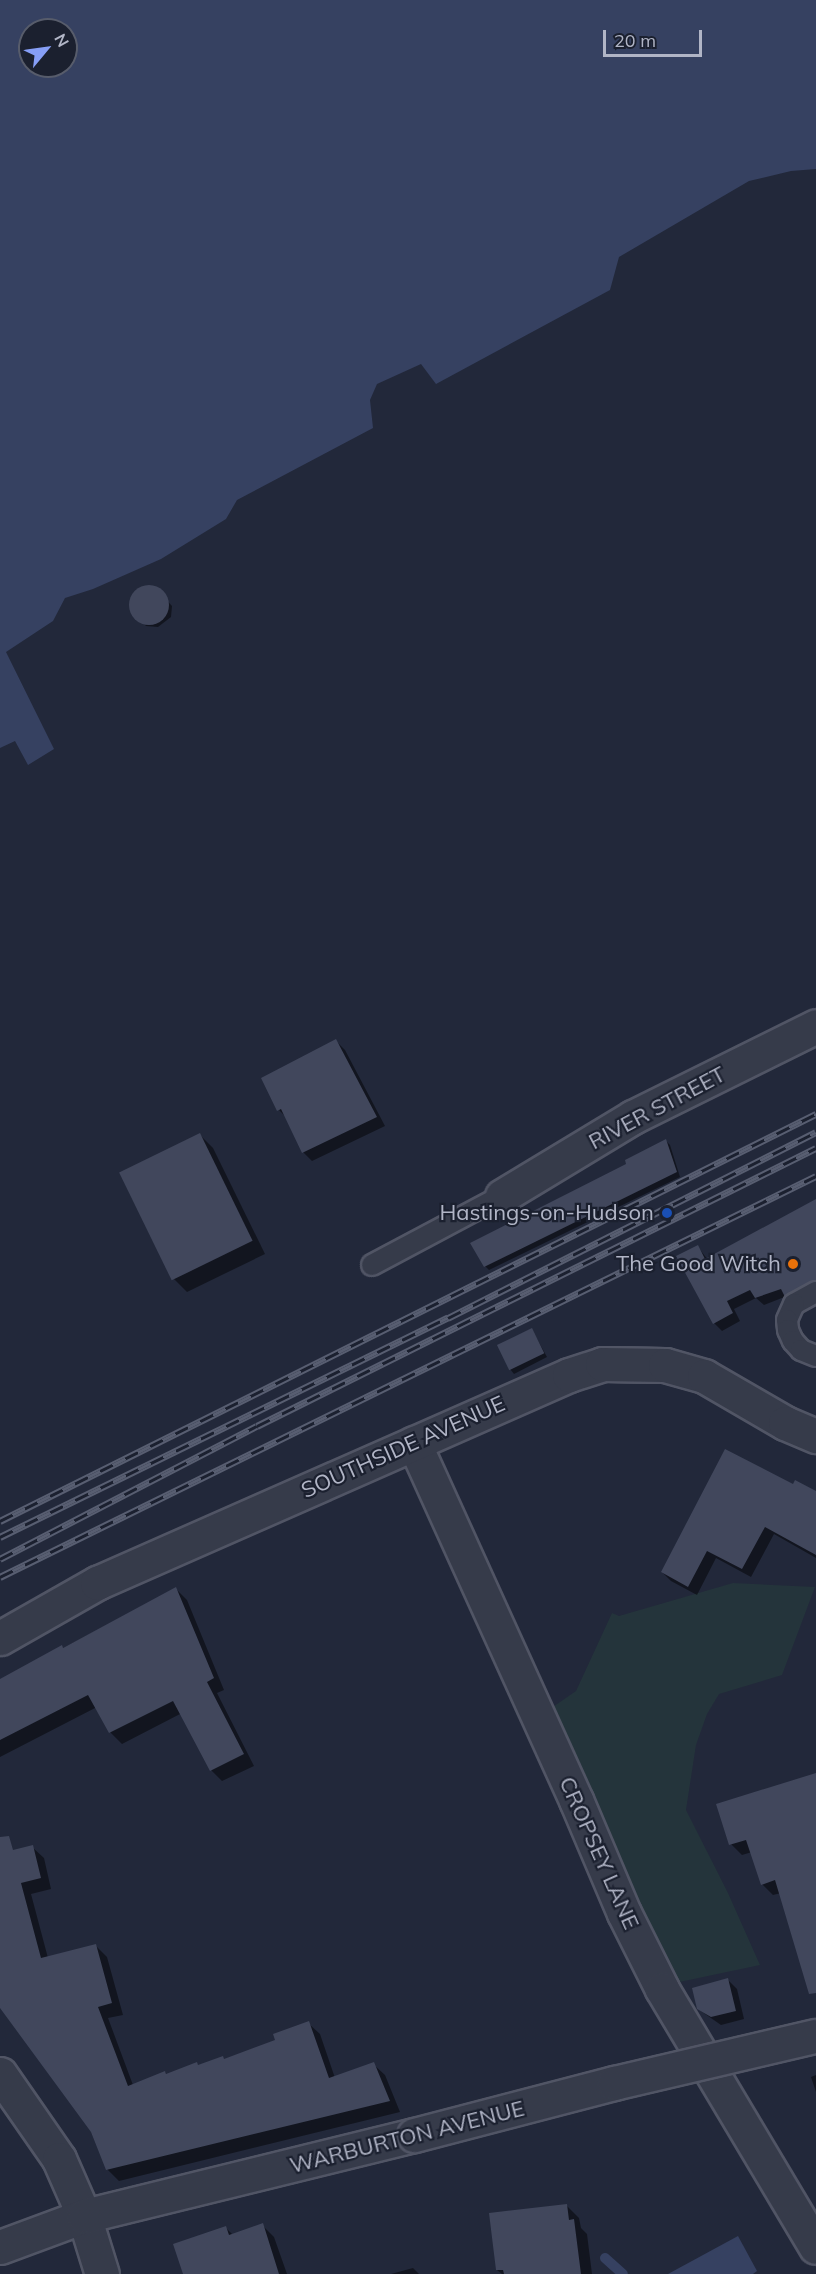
<!DOCTYPE html>
<html>
<head>
<meta charset="utf-8">
<style>
  body { margin:0 }
  #map { position:relative; width:816px; height:2274px; overflow:hidden; background:#22283a; font-family:Mulish,sans-serif }
  div>[style] { position:absolute }
  [style*='--x'] { left:calc(var(--x)*1px); top:calc(var(--y)*1px); width:calc(var(--w)*1px); rotate:calc(var(--a)*1deg) }
  .green>* { inset:0; background:#24343b }
  .water>* { inset:0; background:#364161 }
  .shadow>* { inset:0; background:#0007 }
  .stream>* { height:10px; margin:-5px; padding:0 5px; transform-origin:5px; border-radius:5px; background:#364161 }
  .building>* { inset:0; background:#41475c; transform-origin:0 0 }
  .round { border-radius:50% }
  .roads { filter:drop-shadow(2px 0 #515565) drop-shadow(-2px 0 #515565) drop-shadow(0 2px #515565) drop-shadow(0 -2px #515565) }
  .service>* { height:20px; margin:-10px; padding:0 10px; transform-origin:10px; border-radius:10px; background:#363b4a }
  .minor>* { height:33px; margin:-16.5px; padding:0 16.5px; transform-origin:16.5px; border-radius:16.5px; background:#363b4a }
  .tertiary>* { height:33px; margin:-16.5px; padding:0 16.5px; transform-origin:16.5px; border-radius:16.5px; background:#363b4a }
  .rail>* { height:7px; margin-top:-3.5px; transform-origin:0; background:repeating-linear-gradient(90deg,#1b202f 0 14px,#585e71 0 28px); box-sizing:border-box; border-block:2px solid #585e71 }
  .bridges { filter:drop-shadow(2px 0 #515565) drop-shadow(-2px 0 #515565) drop-shadow(0 2px #515565) drop-shadow(0 -2px #515565) }
  .tertiary-bridge>* { height:33px; margin:-16.5px; padding:0 16.5px; transform-origin:16.5px; border-radius:16.5px; background:#363b4a }
  .dots>* { width:16px; height:16px; translate:-50% -50%; box-sizing:border-box; border:3px solid #1b202f; border-radius:50% }
  span { translate:-50% -50%; white-space:nowrap; text-align:center; line-height:1.15; -webkit-text-stroke:4.5px #1b202f; paint-order:stroke }
  .street-label { font-size:22px; color:#b1b5c6 }
  .poi-label { font-size:22px; color:#b1b5c6 }
  .right { translate:-100% -50%; text-align:right }
  .north { position:absolute; left:18px; top:18px; width:60px; height:60px; box-sizing:border-box; background:#1b202f; border:2px solid #575c6b; border-radius:50%; rotate:61deg; font-size:16px; font-weight:700; line-height:24px; text-align:center; color:#b1b5c6 }
  .north::after { content:''; display:block; margin:auto; width:21px; height:27px; background:#869ef6; clip-path:polygon(50% 0,100% 100%,50% 72%,0 100%) }
  .scale { position:absolute; left:603px; top:30px; width:99px; height:27px; box-sizing:border-box; border:3px solid #b1b5c6; border-top:0; padding-left:8px; font-size:18px; line-height:21px; white-space:nowrap; color:#b1b5c6; -webkit-text-stroke:4px #1b202f; paint-order:stroke }
</style>
</head>
<body>
<div id="map">
  <div class="green">
    <i style="clip-path:polygon(733px 1583px,815px 1587px,782px 1675px,719px 1694px,707px 1714px,696px 1745px,686px 1810px,728px 1893px,760px 1965px,670px 1984px,550px 1709px,576px 1691px,612px 1613px,619px 1616px)"></i>
  </div>
  <div class="water">
    <i style="clip-path:polygon(evenodd,0 0,816px 0,816px 169px,791px 171px,749px 181px,619px 257px,610px 290px,436px 384px,421px 364px,377px 384px,370px 400px,373px 428px,237px 500px,226px 519px,161px 559px,93px 589px,65px 598px,53px 621px,6px 652px,54px 749px,28px 765px,15px 741px,0 748px,0 0,30px 30px,66px 30px,66px 66px,30px 66px,30px 30px)"></i>
    <i style="clip-path:polygon(738px 2236px,757px 2271px,753px 2274px,668px 2274px)"></i>
  </div>
  <div class="shadow">
    <i style="clip-path:polygon(143px 587px,155px 588px,172px 606px,171px 617px,158px 627px,146px 626px,133px 612px,131px 600px)"></i>
    <i style="clip-path:polygon(336px 1041px,345px 1050px,385px 1126px,312px 1161px,303px 1152px,287px 1118px,279px 1110px)"></i>
    <i style="clip-path:polygon(200px 1135px,213px 1148px,265px 1254px,187px 1292px,174px 1279px,121px 1174px)"></i>
    <i style="clip-path:polygon(666px 1141px,670px 1145px,680px 1177px,489px 1270px,485px 1266px)"></i>
    <i style="clip-path:polygon(816px 1201px,816px 1290px,794px 1303px,787px 1296px,764px 1305px,756px 1298px,734px 1309px,740px 1321px,722px 1331px,714px 1323px,678px 1257px,698px 1247px,708px 1260px)"></i>
    <i style="clip-path:polygon(532px 1330px,547px 1357px,514px 1374px,510px 1369px)"></i>
    <i style="clip-path:polygon(794px 1486px,816px 1493px,816px 1558px,774px 1534px,751px 1577px,716px 1558px,697px 1595px,671px 1581px,662px 1572px)"></i>
    <i style="clip-path:polygon(176px 1589px,187px 1600px,224px 1690px,217px 1693px,254px 1766px,222px 1781px,211px 1770px,182px 1713px,122px 1744px,110px 1732px,97px 1707px,0 1757px,0 1681px)"></i>
    <i style="clip-path:polygon(816px 1774px,816px 1974px,781px 1893px,773px 1895px,762px 1884px,752px 1852px,742px 1855px,731px 1844px)"></i>
    <i style="clip-path:polygon(32px 1847px,44px 1858px,51px 1889px,31px 1894px,48px 1958px,95px 1945px,107px 1957px,123px 2015px,108px 2018px,133px 2085px,165px 2072px,167px 2075px,197px 2064px,200px 2067px,225px 2060px,277px 2040px,308px 2023px,320px 2034px,335px 2078px,373px 2064px,385px 2075px,400px 2112px,119px 2181px,107px 2169px,92px 2131px,0 2005px,0 1855px)"></i>
    <i style="clip-path:polygon(728px 1980px,737px 1989px,744px 2019px,721px 2025px,698px 2009px)"></i>
    <i style="clip-path:polygon(816px 2075px,816px 2092px,811px 2077px)"></i>
    <i style="clip-path:polygon(566px 2205px,579px 2218px,581px 2228px,587px 2234px,592px 2274px,502px 2274px,497px 2270px)"></i>
    <i style="clip-path:polygon(262px 2225px,274px 2237px,287px 2274px,184px 2274px,226px 2228px,233px 2235px)"></i>
    <i style="clip-path:polygon(413px 2268px,419px 2274px,391px 2274px)"></i>
  </div>
  <div class="stream">
    <i style="--x:605;--y:2258;--w:24;--a:42"></i>
  </div>
  <div class="building">
    <i class="round" style="left:129px;top:585px;width:40px;height:40px"></i>
    <i style="clip-path:polygon(336px 1039px,377px 1117px,302px 1153px,281px 1109px,277px 1111px,261px 1078px)"></i>
    <i style="left:200px;top:1133px;width:120px;height:90px;rotate:64deg"></i>
    <i style="clip-path:polygon(666px 1139px,677px 1172px,484px 1267px,470px 1243px,626px 1164px,625px 1160px)"></i>
    <i style="clip-path:polygon(816px 1199px,816px 1280px,785px 1297px,781px 1289px,755px 1298px,750px 1290px,727px 1301px,733px 1313px,713px 1324px,676px 1256px,698px 1245px,705px 1259px)"></i>
    <i style="left:532px;top:1328px;width:28px;height:39px;rotate:64deg"></i>
    <i style="clip-path:polygon(725px 1449px,793px 1484px,795px 1480px,816px 1491px,816px 1555px,765px 1527px,742px 1569px,707px 1551px,688px 1587px,661px 1572px)"></i>
    <i style="clip-path:polygon(176px 1587px,214px 1678px,207px 1682px,244px 1754px,210px 1771px,173px 1701px,109px 1733px,88px 1695px,0 1740px,0 1679px,62px 1645px,63px 1648px)"></i>
    <i style="clip-path:polygon(816px 1773px,816px 1993px,809px 1994px,775px 1880px,761px 1885px,746px 1840px,729px 1845px,716px 1804px)"></i>
    <i style="clip-path:polygon(9px 1836px,13px 1850px,33px 1845px,41px 1878px,21px 1883px,41px 1958px,96px 1944px,112px 2003px,98px 2007px,128px 2086px,165px 2071px,166px 2074px,197px 2062px,198px 2065px,223px 2056px,224px 2059px,275px 2040px,273px 2034px,309px 2021px,329px 2078px,374px 2062px,390px 2101px,106px 2170px,91px 2132px,0 2008px,0 1837px)"></i>
    <i style="clip-path:polygon(728px 1978px,736px 2011px,711px 2017px,697px 2009px,692px 1988px)"></i>
    <i style="clip-path:polygon(567px 2204px,569px 2220px,574px 2219px,581px 2274px,504px 2274px,503px 2270px,496px 2270px,489px 2213px)"></i>
    <i style="clip-path:polygon(263px 2223px,279px 2274px,183px 2274px,173px 2244px,226px 2226px,229px 2235px)"></i>
  </div>
  <div class="roads">
    <div class="service">
      <i style="--x:372;--y:1265;--w:147;--a:-28"></i>
      <i style="--x:816;--y:1292;--w:25;--a:151"></i>
      <i style="--x:794;--y:1304;--w:17;--a:114"></i>
      <i style="--x:787;--y:1320;--w:10;--a:84"></i>
      <i style="--x:788;--y:1330;--w:12;--a:66"></i>
      <i style="--x:793;--y:1341;--w:12;--a:48"></i>
      <i style="--x:801;--y:1350;--w:16;--a:22"></i>
    </div>
    <div class="minor">
      <i style="--x:502;--y:1196;--w:153;--a:-31.1"></i>
      <i style="--x:633;--y:1117;--w:204;--a:-26.4"></i>
      <i style="--x:414;--y:1443;--w:392;--a:65.6"></i>
      <i style="--x:576;--y:1800;--w:123;--a:67"></i>
      <i style="--x:624;--y:1913;--w:85;--a:63.4"></i>
      <i style="--x:662;--y:1989;--w:300;--a:59.2"></i>
      <i style="--x:0;--y:1638;--w:112;--a:-29.6"></i>
      <i style="--x:97;--y:1583;--w:516;--a:-23.78"></i>
      <i style="--x:569;--y:1375;--w:35;--a:-18"></i>
      <i style="--x:602;--y:1364;--w:63;--a:0.9"></i>
      <i style="--x:665;--y:1365;--w:41;--a:15.8"></i>
      <i style="--x:704;--y:1376;--w:94;--a:30.1"></i>
      <i style="--x:785;--y:1423;--w:34;--a:23"></i>
      <i style="--x:0;--y:2074;--w:103;--a:55.2"></i>
      <i style="--x:59;--y:2159;--w:62;--a:66.3"></i>
      <i style="--x:84;--y:2216;--w:61;--a:72.8"></i>
    </div>
    <div class="tertiary">
      <i style="--x:0;--y:2247;--w:90;--a:-20.3"></i>
      <i style="--x:84;--y:2216;--w:340;--a:-13.8"></i>
    </div>
  </div>
  <div class="rail">
    <i style="--x:0;--y:1521;--w:912;--a:-26.51"></i>
    <i style="--x:0;--y:1537;--w:499;--a:-26.1"></i>
    <i style="--x:448;--y:1318;--w:412;--a:-26.8"></i>
    <i style="--x:0;--y:1559;--w:289;--a:-27.4"></i>
    <i style="--x:257;--y:1426;--w:624;--a:-26.44"></i>
    <i style="--x:0;--y:1577;--w:909;--a:-26.17"></i>
  </div>
  <div class="bridges">
    <div class="tertiary-bridge">
      <i style="--x:414;--y:2135;--w:207;--a:-14.6"></i>
      <i style="--x:614;--y:2083;--w:206;--a:-13.2"></i>
    </div>
  </div>
  <div class="dots">
    <i style="left:667px;top:1213px;background:#1a4fb4"></i>
    <i style="left:793px;top:1264px;background:#e8710a"></i>
  </div>
  <div class="street-label">
    <span style="left:657px;top:1108px;rotate:-28deg">RIVER STREET</span>
    <span style="left:403px;top:1447px;rotate:-24deg">SOUTHSIDE AVENUE</span>
    <span style="left:599px;top:1853px;rotate:66deg">CROPSEY LANE</span>
    <span style="left:407px;top:2137px;rotate:-14deg">WARBURTON AVENUE</span>
  </div>
  <div class="poi-label">
    <span class="right" style="left:654px;top:1213px">Hastings-on-Hudson</span>
    <span class="right" style="left:781px;top:1264px">The Good Witch</span>
  </div>
  <div class="north">N</div>
  <div class="scale">20 m</div>
</div>
</body>
</html>
